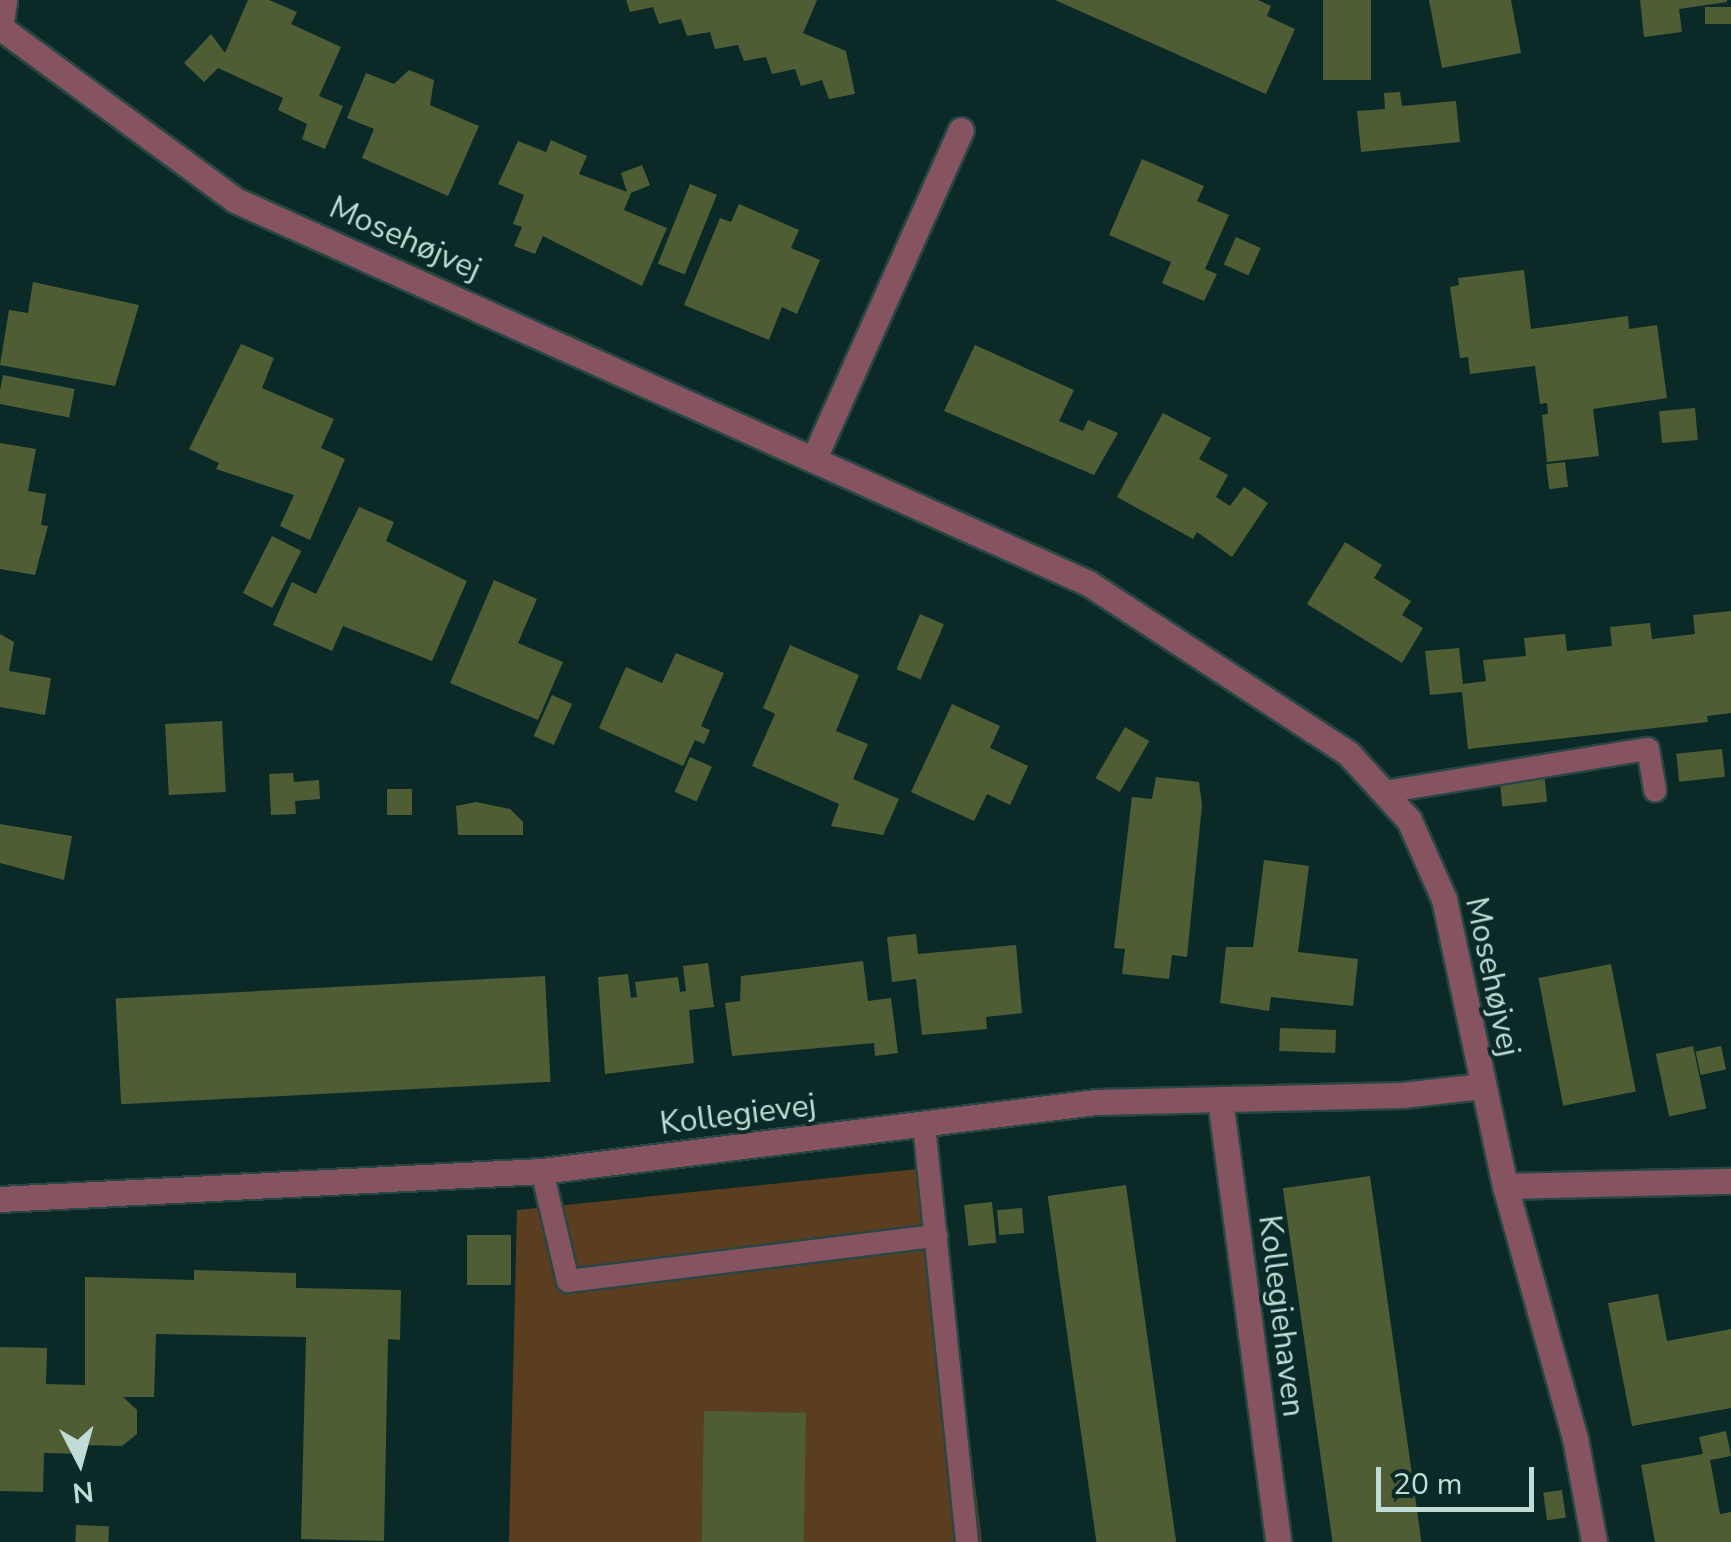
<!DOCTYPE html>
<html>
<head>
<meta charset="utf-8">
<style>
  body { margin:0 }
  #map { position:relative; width:1731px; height:1542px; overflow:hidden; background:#0b2a27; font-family:"Nunito Sans",sans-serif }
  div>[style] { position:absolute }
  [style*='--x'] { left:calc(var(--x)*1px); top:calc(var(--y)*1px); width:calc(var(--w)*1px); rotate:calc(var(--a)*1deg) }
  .green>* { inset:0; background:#5b3e20 }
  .building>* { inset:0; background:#4f5d35; transform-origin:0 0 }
  .roads { filter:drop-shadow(2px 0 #284643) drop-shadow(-2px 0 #284643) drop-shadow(0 2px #284643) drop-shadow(0 -2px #284643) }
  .service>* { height:22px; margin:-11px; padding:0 11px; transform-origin:11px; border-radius:11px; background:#855460 }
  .minor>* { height:25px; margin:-12.5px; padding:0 12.5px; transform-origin:12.5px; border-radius:12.5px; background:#855460 }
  span { translate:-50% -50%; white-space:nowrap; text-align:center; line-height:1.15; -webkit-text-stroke:8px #0b2a27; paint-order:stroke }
  .street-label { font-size:32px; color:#bfdcd7 }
  .north { position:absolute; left:30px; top:1412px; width:100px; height:100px; -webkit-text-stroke:8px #0b2a27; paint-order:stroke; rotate:174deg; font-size:28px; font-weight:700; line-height:40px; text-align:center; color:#bfdcd7 }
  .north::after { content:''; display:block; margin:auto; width:35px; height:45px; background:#bfdcd7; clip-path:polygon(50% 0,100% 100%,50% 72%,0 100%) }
  .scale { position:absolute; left:1376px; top:1467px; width:158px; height:45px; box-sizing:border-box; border:5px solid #bfdcd7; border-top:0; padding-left:12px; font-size:30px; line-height:35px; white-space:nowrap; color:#bfdcd7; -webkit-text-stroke:8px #0b2a27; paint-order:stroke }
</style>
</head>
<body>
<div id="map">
  <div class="green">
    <i style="clip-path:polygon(937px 1167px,982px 1542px,509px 1542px,517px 1210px)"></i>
  </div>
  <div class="building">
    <i style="clip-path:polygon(248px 0,269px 0,297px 12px,291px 24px,341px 47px,319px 96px,343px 106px,325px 149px,302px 139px,307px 124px,278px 110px,283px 98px,218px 68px,204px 82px,184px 63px,211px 34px,225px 53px)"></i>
    <i style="clip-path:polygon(626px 0,817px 0,803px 33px,846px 51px,855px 94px,829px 99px,822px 80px,801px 86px,795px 69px,772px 74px,766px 57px,744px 61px,738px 45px,715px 49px,710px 32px,687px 36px,681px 19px,659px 24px,653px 7px,630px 12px)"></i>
    <i style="clip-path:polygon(1055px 0,1258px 0,1271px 6px,1267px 16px,1295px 29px,1266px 94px)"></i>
    <i style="left:1323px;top:0;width:48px;height:80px"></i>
    <i style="clip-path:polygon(1429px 0,1511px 0,1521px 53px,1442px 68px)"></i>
    <i style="clip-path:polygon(1640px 0,1727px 0,1727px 2px,1679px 9px,1682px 32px,1644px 37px)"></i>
    <i style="left:1731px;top:7px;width:17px;height:26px;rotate:90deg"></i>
    <i style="clip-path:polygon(409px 70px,434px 80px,430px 105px,479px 126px,448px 196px,362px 158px,374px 129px,347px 118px,366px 73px,394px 84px)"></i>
    <i style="clip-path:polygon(1400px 92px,1402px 106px,1456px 101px,1460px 142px,1361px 152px,1357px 111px,1385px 109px,1384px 93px)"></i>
    <i style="clip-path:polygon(551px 140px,587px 156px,579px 174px,627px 192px,621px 173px,642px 165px,650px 185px,631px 193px,624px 210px,667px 228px,642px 286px,543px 236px,535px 254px,514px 246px,522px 227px,513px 224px,524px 195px,498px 184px,518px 141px,546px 152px)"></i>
    <i style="clip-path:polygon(1142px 159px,1204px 186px,1197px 201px,1229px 215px,1205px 269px,1217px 274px,1204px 301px,1162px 283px,1171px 262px,1109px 235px)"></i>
    <i style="left:690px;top:184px;width:29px;height:86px;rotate:22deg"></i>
    <i style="clip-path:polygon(739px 204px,799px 230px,791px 248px,820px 260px,797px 314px,782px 307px,769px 340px,684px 305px,720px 218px,731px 222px)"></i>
    <i style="left:1236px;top:237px;width:27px;height:30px;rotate:24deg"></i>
    <i style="clip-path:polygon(1524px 270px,1531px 329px,1628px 316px,1629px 329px,1657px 325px,1667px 398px,1593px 409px,1599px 456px,1547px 462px,1542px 415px,1548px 414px,1547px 403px,1540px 404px,1535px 366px,1470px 374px,1468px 357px,1460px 358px,1450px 287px,1459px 285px,1458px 278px)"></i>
    <i style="clip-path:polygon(33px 282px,139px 305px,115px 386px,0 365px,9px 310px,28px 313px)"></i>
    <i style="clip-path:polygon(241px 344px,274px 358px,262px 388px,334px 419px,321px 448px,345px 459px,310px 540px,280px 526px,294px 495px,216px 469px,219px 463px,189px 449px)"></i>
    <i style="clip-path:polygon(975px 345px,1074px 390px,1059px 421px,1083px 431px,1088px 420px,1118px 433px,1094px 475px,944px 411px)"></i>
    <i style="left:3px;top:375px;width:73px;height:29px;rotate:11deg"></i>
    <i style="left:1695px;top:408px;width:32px;height:36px;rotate:85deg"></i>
    <i style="clip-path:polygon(1163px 413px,1211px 438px,1199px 459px,1228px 475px,1216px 497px,1230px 506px,1244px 487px,1268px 503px,1232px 557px,1197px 532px,1193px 539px,1117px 497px)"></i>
    <i style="clip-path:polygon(0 443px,36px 449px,28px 491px,46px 494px,41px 525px,48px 526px,35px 575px,0 569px)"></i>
    <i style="left:1565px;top:462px;width:25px;height:19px;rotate:83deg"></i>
    <i style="clip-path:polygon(359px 507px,394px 522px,386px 541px,467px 581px,432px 661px,343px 626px,332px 651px,273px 625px,292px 582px,316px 594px)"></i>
    <i style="left:272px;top:536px;width:33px;height:64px;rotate:27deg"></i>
    <i style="clip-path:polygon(1345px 542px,1382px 565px,1374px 578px,1411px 601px,1402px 615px,1423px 628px,1402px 663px,1307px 604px)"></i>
    <i style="clip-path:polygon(494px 580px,537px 599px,518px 643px,563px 662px,538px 720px,450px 683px)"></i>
    <i style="clip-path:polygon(1731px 611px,1731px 713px,1707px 716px,1708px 722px,1468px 749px,1462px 692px,1430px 695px,1425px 651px,1459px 648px,1463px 684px,1486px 681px,1483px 660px,1526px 656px,1524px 638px,1565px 634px,1567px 651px,1612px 646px,1610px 627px,1650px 623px,1652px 639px,1695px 634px,1693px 615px)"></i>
    <i style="left:920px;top:614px;width:26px;height:60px;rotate:23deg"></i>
    <i style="clip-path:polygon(0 634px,14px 642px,9px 671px,51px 678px,45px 715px,0 707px)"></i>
    <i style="clip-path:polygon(790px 645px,859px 675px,836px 731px,868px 744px,853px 779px,899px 799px,883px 835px,831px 826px,839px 804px,752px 766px,775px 714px,763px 708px)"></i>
    <i style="clip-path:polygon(676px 653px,724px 673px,701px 726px,710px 730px,704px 744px,695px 740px,683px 766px,599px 728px,626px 667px,662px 683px)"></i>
    <i style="left:552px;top:695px;width:22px;height:45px;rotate:24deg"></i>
    <i style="clip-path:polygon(952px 704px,1000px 726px,990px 748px,1028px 766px,1010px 805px,987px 794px,974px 821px,911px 792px)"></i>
    <i style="left:222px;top:721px;width:71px;height:57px;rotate:87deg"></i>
    <i style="left:1125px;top:727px;width:28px;height:59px;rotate:30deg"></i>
    <i style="left:1722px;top:749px;width:28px;height:46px;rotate:84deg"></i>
    <i style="left:690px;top:757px;width:24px;height:38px;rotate:24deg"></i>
    <i style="left:1544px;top:772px;width:30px;height:45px;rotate:84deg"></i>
    <i style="clip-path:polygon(293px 773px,294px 782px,319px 780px,320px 799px,295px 801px,296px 814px,271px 815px,269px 774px)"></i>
    <i style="clip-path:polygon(1156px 777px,1199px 782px,1202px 805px,1187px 957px,1172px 955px,1169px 979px,1122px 974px,1125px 949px,1114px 948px,1132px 797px,1152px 799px)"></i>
    <i style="left:387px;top:789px;width:25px;height:26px"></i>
    <i style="clip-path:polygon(476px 802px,510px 809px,523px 822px,523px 835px,458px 835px,456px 806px)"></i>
    <i style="clip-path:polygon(0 824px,72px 836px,64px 880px,0 863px)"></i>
    <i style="clip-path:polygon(1264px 860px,1309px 866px,1298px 952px,1358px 959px,1353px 1006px,1271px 997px,1269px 1011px,1220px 1003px,1226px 947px,1253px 947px)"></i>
    <i style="clip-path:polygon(916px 934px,918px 954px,1016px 945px,1022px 1013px,986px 1017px,987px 1029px,922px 1035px,916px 979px,892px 982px,887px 937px)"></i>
    <i style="clip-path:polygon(863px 961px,868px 1001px,891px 998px,898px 1053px,875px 1056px,874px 1043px,732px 1056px,725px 1003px,740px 1001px,741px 976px)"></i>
    <i style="clip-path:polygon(708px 963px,714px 1007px,689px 1010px,694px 1063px,605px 1074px,598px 977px,628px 974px,631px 998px,637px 997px,635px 982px,678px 977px,680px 992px,686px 991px,683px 966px)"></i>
    <i style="left:1611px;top:964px;width:130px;height:74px;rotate:79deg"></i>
    <i style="left:545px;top:976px;width:106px;height:430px;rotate:87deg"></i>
    <i style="left:1336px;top:1030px;width:23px;height:56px;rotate:92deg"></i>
    <i style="left:1693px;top:1046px;width:64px;height:38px;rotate:78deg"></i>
    <i style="left:1721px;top:1046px;width:24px;height:26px;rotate:78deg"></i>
    <i style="left:1370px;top:1176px;width:370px;height:88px;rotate:82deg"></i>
    <i style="left:1126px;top:1185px;width:360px;height:79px;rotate:82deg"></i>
    <i style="left:992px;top:1202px;width:41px;height:28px;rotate:84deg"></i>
    <i style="left:1022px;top:1208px;width:25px;height:25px;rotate:85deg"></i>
    <i style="left:467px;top:1235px;width:44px;height:50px"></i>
    <i style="clip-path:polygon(194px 1270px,296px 1273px,296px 1288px,401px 1290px,400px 1340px,388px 1339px,384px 1541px,301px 1539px,306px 1337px,156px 1334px,154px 1397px,123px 1397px,137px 1410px,137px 1434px,122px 1446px,83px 1445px,82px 1454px,44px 1453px,43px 1492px,0 1491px,0 1347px,47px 1348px,46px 1384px,85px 1385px,85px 1277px,194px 1280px)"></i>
    <i style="clip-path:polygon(1658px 1294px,1667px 1341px,1731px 1329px,1731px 1408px,1632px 1426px,1608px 1303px)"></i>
    <i style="left:704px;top:1411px;width:102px;height:131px;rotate:1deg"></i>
    <i style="clip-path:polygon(1726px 1431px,1731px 1456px,1710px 1460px,1720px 1514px,1731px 1512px,1731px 1542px,1655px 1542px,1641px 1465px,1703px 1454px,1699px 1437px)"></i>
    <i style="left:1562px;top:1490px;width:28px;height:19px;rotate:82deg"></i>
    <i style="left:76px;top:1525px;width:33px;height:17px;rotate:2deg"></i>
  </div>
  <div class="roads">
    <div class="service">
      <i style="--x:1384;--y:792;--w:267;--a:-9.3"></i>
      <i style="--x:1648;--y:749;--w:42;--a:80.3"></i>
      <i style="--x:924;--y:1125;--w:419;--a:84.1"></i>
      <i style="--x:542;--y:1171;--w:113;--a:76.7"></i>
      <i style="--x:568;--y:1281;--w:371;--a:-7"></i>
    </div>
    <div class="minor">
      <i style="--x:1;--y:28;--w:290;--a:36.3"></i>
      <i style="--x:235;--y:200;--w:935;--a:24.18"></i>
      <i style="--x:1088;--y:583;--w:311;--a:33.2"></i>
      <i style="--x:1348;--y:753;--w:91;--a:47.7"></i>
      <i style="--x:1409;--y:820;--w:86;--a:66.1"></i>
      <i style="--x:1444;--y:899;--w:293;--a:78"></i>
      <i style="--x:1505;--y:1186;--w:262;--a:74.5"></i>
      <i style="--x:1575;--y:1438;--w:106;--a:79.6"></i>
      <i style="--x:0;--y:30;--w:30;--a:-82"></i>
      <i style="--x:815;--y:456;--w:357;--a:-65.9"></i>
      <i style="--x:1220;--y:1099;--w:447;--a:82.5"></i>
      <i style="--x:1505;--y:1186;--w:226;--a:-1.3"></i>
      <i style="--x:0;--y:1199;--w:543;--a:-2.96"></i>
      <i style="--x:542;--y:1171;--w:558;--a:-7.1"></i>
      <i style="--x:1096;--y:1102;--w:306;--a:-1.3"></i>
      <i style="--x:1402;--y:1095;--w:81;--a:-6.4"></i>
    </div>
  </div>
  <div class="street-label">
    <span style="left:405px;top:239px;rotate:24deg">Mosehøjvej</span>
    <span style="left:1492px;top:977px;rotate:78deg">Mosehøjvej</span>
    <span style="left:738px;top:1115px;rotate:-7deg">Kollegievej</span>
    <span style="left:1281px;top:1316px;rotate:83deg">Kollegiehaven</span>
  </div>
  <div class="north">N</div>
  <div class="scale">20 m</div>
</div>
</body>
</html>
